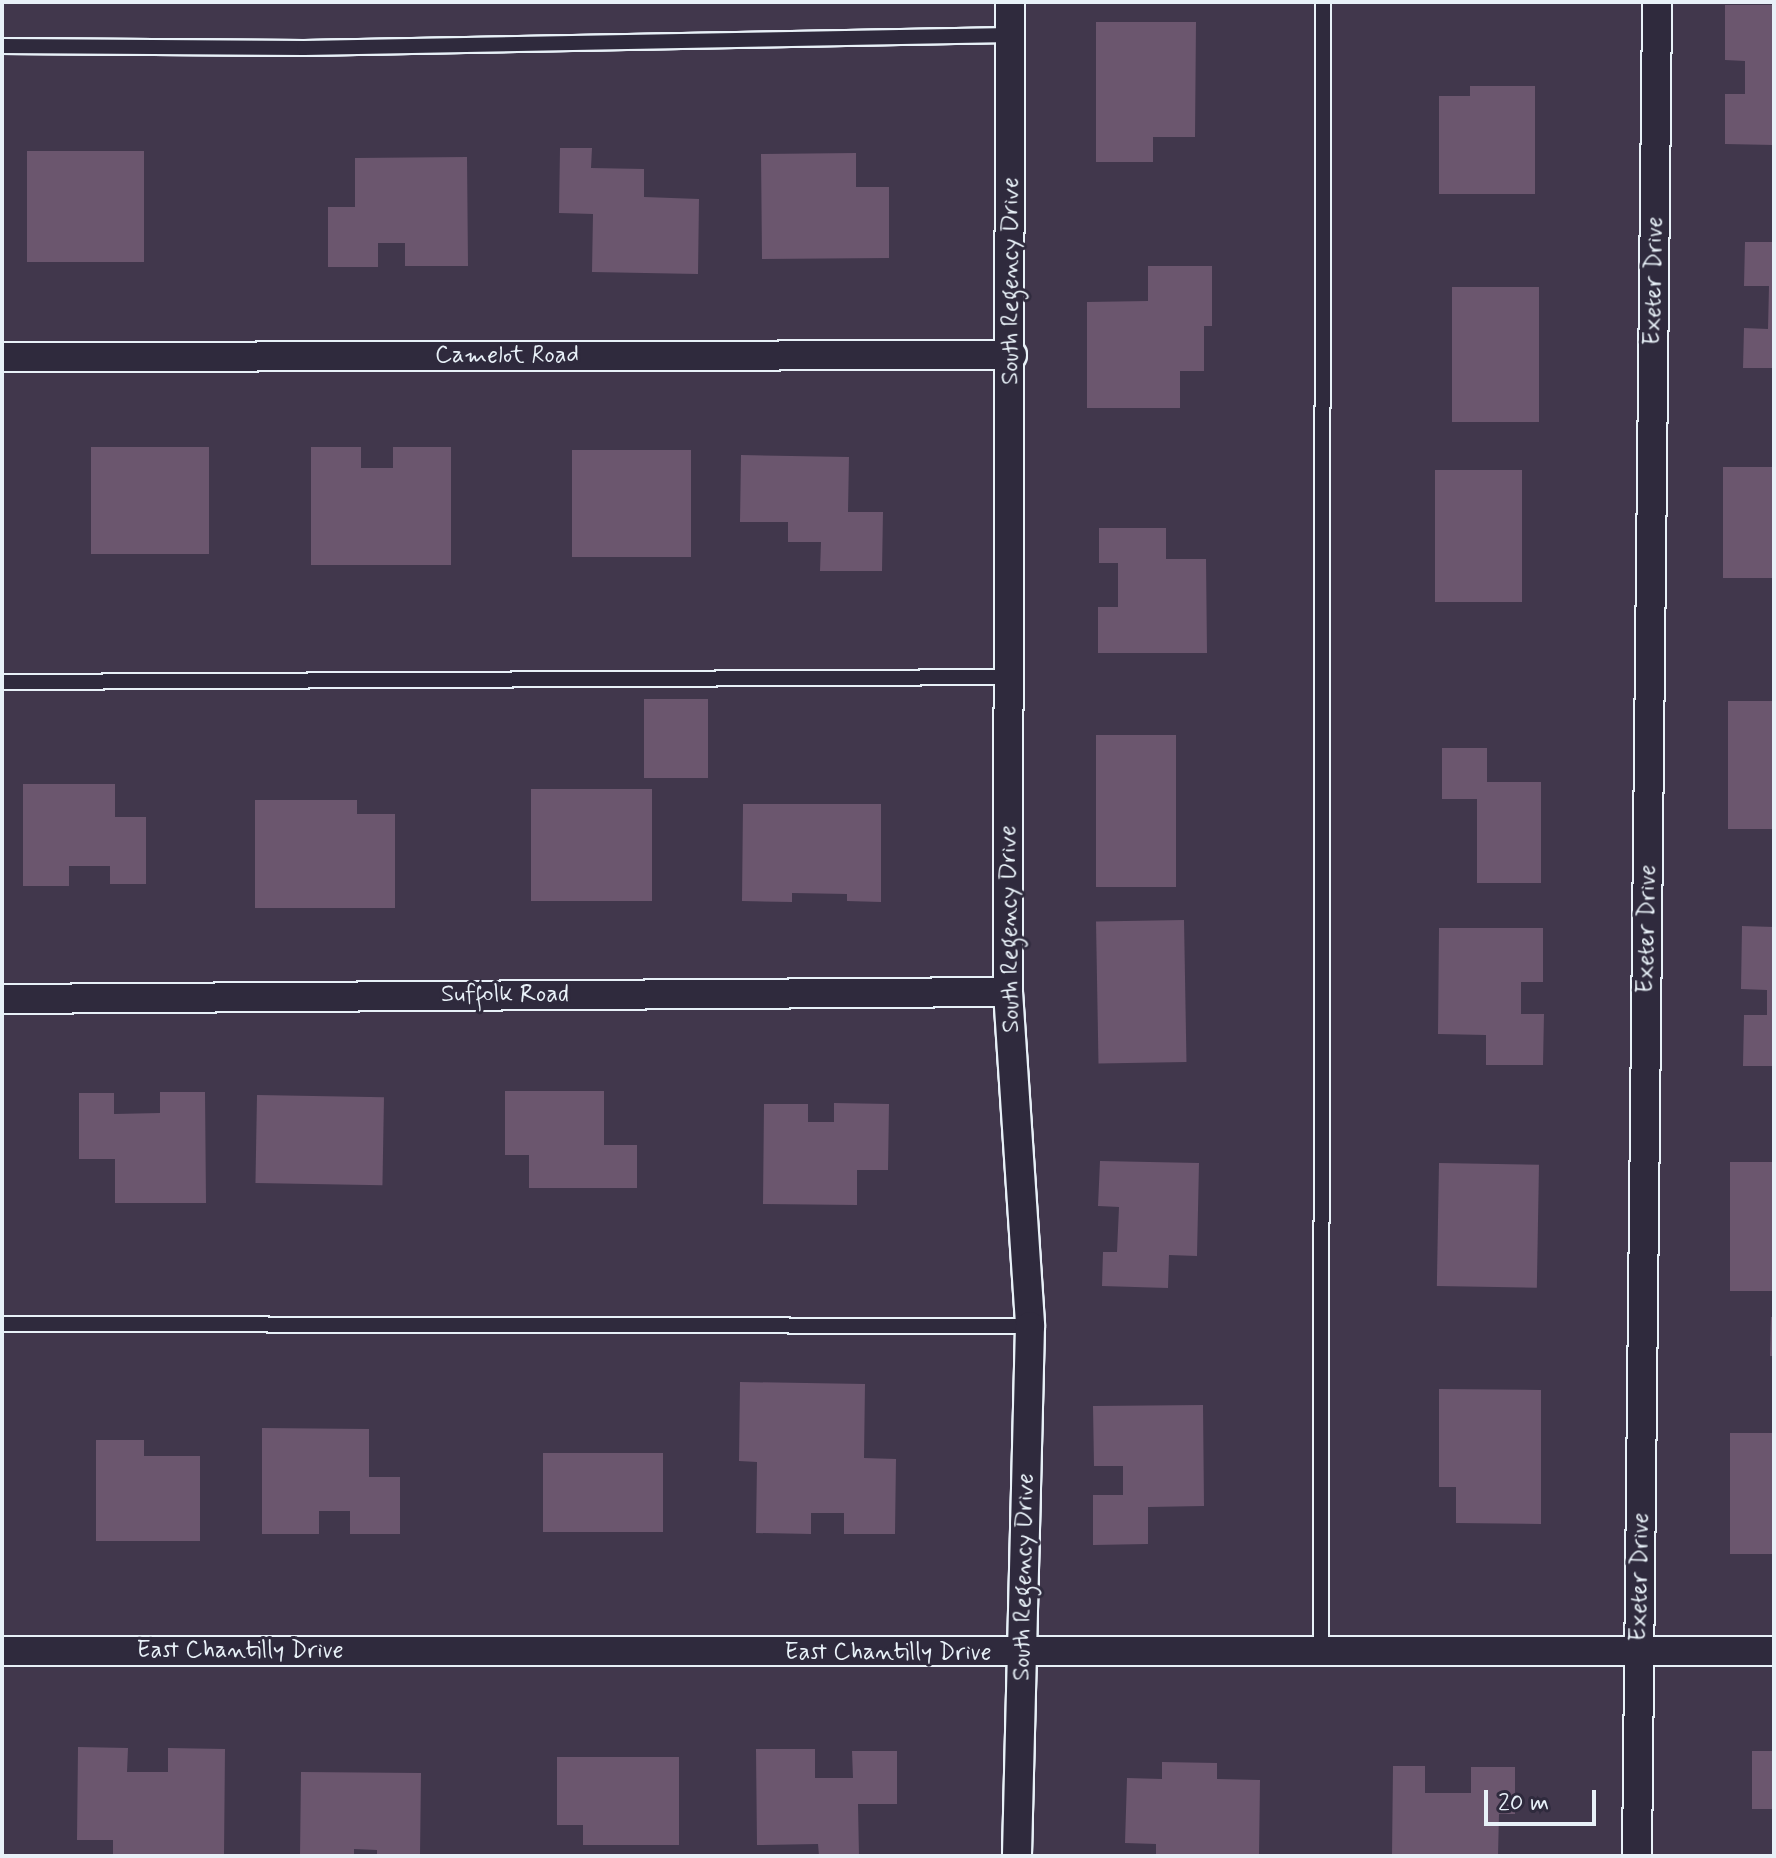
<!DOCTYPE html>
<html>
<head>
<meta charset="utf-8">
<style>
  body { margin:0 }
  #map { position:relative; width:1776px; height:1858px; overflow:hidden; background:#41374c; font-family:Mynerve,sans-serif }
  div>[style] { position:absolute }
  [style*='--x'] { left:calc(var(--x)*1px); top:calc(var(--y)*1px); width:calc(var(--w)*1px); rotate:calc(var(--a)*1deg) }
  .building>* { inset:0; background:#6b566e; transform-origin:0 0 }
  .roads { filter:drop-shadow(2px 0 #e8f1f8) drop-shadow(-2px 0 #e8f1f8) drop-shadow(0 2px #e8f1f8) drop-shadow(0 -2px #e8f1f8) }
  .lane>* { height:14px; margin:-7px; padding:0 7px; transform-origin:7px; border-radius:7px; background:#2f2a3d }
  .street>* { height:28px; margin:-14px; padding:0 14px; transform-origin:14px; border-radius:14px; background:#2f2a3d }
  span { translate:-50% -50%; white-space:nowrap; text-align:center; line-height:1.15; -webkit-text-stroke:6px #2f2a3d; paint-order:stroke }
  .street-label { font-size:24px; color:#e8f1f8 }
  .frame { position:absolute; inset:0; border:4px solid #e8f1f8; pointer-events:none }
  .scale { position:absolute; left:1484px; top:1790px; width:112px; height:36px; box-sizing:border-box; border:4px solid #e8f1f8; border-top:0; padding-left:10px; font-size:24px; line-height:28px; white-space:nowrap; color:#e8f1f8; -webkit-text-stroke:6px #2f2a3d; paint-order:stroke }
</style>
</head>
<body>
<div id="map">
  <div class="building">
    <i style="clip-path:polygon(1725px 5px,1774px 5px,1774px 145px,1725px 144px,1725px 94px,1745px 94px,1745px 61px,1725px 60px)"></i>
    <i style="clip-path:polygon(1096px 22px,1196px 22px,1195px 137px,1153px 137px,1153px 162px,1096px 162px)"></i>
    <i style="clip-path:polygon(1470px 86px,1535px 86px,1535px 194px,1439px 194px,1439px 96px,1470px 96px)"></i>
    <i style="clip-path:polygon(560px 148px,592px 148px,591px 168px,644px 169px,644px 197px,699px 199px,698px 274px,592px 272px,593px 214px,559px 213px)"></i>
    <i style="left:27px;top:151px;width:117px;height:111px"></i>
    <i style="clip-path:polygon(856px 153px,856px 187px,889px 187px,889px 258px,762px 259px,761px 154px)"></i>
    <i style="clip-path:polygon(467px 157px,468px 266px,405px 266px,405px 243px,378px 243px,378px 267px,328px 267px,328px 207px,355px 207px,355px 158px)"></i>
    <i style="clip-path:polygon(1745px 242px,1774px 242px,1774px 368px,1743px 368px,1744px 328px,1768px 329px,1769px 286px,1744px 286px)"></i>
    <i style="clip-path:polygon(1148px 266px,1212px 266px,1212px 326px,1204px 326px,1204px 371px,1180px 371px,1180px 408px,1087px 408px,1087px 302px,1148px 301px)"></i>
    <i style="left:1452px;top:287px;width:87px;height:135px"></i>
    <i style="left:91px;top:447px;width:118px;height:107px"></i>
    <i style="clip-path:polygon(311px 447px,361px 447px,361px 468px,393px 468px,393px 447px,451px 447px,451px 565px,311px 565px)"></i>
    <i style="left:691px;top:450px;width:107px;height:119px;rotate:90deg"></i>
    <i style="clip-path:polygon(741px 455px,849px 457px,848px 512px,883px 512px,882px 571px,820px 571px,821px 542px,788px 542px,788px 522px,740px 522px)"></i>
    <i style="left:1723px;top:467px;width:51px;height:111px"></i>
    <i style="left:1435px;top:470px;width:87px;height:132px"></i>
    <i style="clip-path:polygon(1099px 528px,1166px 528px,1166px 559px,1206px 559px,1207px 653px,1098px 653px,1098px 607px,1118px 607px,1118px 563px,1099px 563px)"></i>
    <i style="left:644px;top:699px;width:64px;height:79px"></i>
    <i style="left:1728px;top:701px;width:46px;height:128px"></i>
    <i style="left:1096px;top:735px;width:80px;height:152px"></i>
    <i style="clip-path:polygon(1442px 748px,1487px 748px,1487px 782px,1541px 782px,1541px 883px,1477px 883px,1477px 799px,1442px 799px)"></i>
    <i style="clip-path:polygon(23px 784px,115px 784px,115px 817px,146px 817px,146px 884px,110px 884px,110px 866px,69px 866px,69px 886px,23px 886px)"></i>
    <i style="left:531px;top:789px;width:121px;height:112px"></i>
    <i style="clip-path:polygon(255px 800px,357px 800px,357px 814px,395px 814px,395px 908px,255px 908px)"></i>
    <i style="clip-path:polygon(743px 804px,881px 804px,881px 902px,847px 901px,847px 894px,792px 893px,792px 902px,742px 901px)"></i>
    <i style="left:1184px;top:920px;width:142px;height:88px;rotate:89deg"></i>
    <i style="clip-path:polygon(1742px 926px,1774px 927px,1774px 1066px,1743px 1066px,1744px 1015px,1767px 1015px,1767px 990px,1741px 989px)"></i>
    <i style="clip-path:polygon(1439px 928px,1543px 928px,1543px 982px,1521px 982px,1521px 1014px,1544px 1014px,1543px 1065px,1486px 1065px,1486px 1035px,1438px 1034px)"></i>
    <i style="clip-path:polygon(505px 1091px,604px 1091px,604px 1145px,637px 1145px,637px 1188px,529px 1188px,529px 1155px,505px 1155px)"></i>
    <i style="clip-path:polygon(160px 1092px,205px 1092px,206px 1203px,115px 1203px,115px 1159px,79px 1159px,79px 1093px,114px 1093px,114px 1114px,160px 1113px)"></i>
    <i style="left:257px;top:1095px;width:127px;height:88px;rotate:1deg"></i>
    <i style="clip-path:polygon(834px 1103px,889px 1104px,888px 1170px,857px 1170px,857px 1205px,763px 1204px,764px 1104px,808px 1104px,808px 1122px,834px 1122px)"></i>
    <i style="clip-path:polygon(1100px 1161px,1199px 1163px,1197px 1256px,1169px 1255px,1168px 1288px,1102px 1286px,1103px 1252px,1117px 1252px,1119px 1207px,1098px 1206px)"></i>
    <i style="left:1730px;top:1162px;width:44px;height:129px"></i>
    <i style="left:1439px;top:1163px;width:100px;height:123px;rotate:1deg"></i>
    <i style="clip-path:polygon(1771px 1317px,1774px 1317px,1774px 1356px,1770px 1356px)"></i>
    <i style="clip-path:polygon(740px 1382px,865px 1384px,864px 1458px,896px 1459px,895px 1534px,844px 1534px,844px 1513px,811px 1513px,811px 1534px,756px 1533px,757px 1462px,739px 1461px)"></i>
    <i style="clip-path:polygon(1439px 1389px,1541px 1390px,1541px 1524px,1456px 1523px,1456px 1487px,1439px 1487px)"></i>
    <i style="clip-path:polygon(1203px 1405px,1204px 1506px,1148px 1507px,1148px 1544px,1093px 1545px,1093px 1495px,1123px 1495px,1123px 1466px,1094px 1466px,1093px 1406px)"></i>
    <i style="clip-path:polygon(262px 1428px,369px 1429px,369px 1477px,400px 1477px,400px 1534px,350px 1534px,350px 1511px,319px 1511px,319px 1534px,262px 1534px)"></i>
    <i style="left:1730px;top:1433px;width:44px;height:121px"></i>
    <i style="clip-path:polygon(96px 1440px,144px 1440px,144px 1456px,200px 1456px,200px 1541px,96px 1541px)"></i>
    <i style="left:543px;top:1453px;width:120px;height:79px"></i>
    <i style="clip-path:polygon(78px 1747px,128px 1748px,127px 1772px,168px 1772px,168px 1748px,225px 1749px,224px 1856px,113px 1855px,113px 1840px,77px 1840px)"></i>
    <i style="clip-path:polygon(756px 1749px,815px 1749px,815px 1778px,853px 1778px,852px 1751px,897px 1751px,897px 1804px,858px 1804px,859px 1856px,819px 1856px,818px 1844px,757px 1845px)"></i>
    <i style="left:1752px;top:1751px;width:22px;height:58px"></i>
    <i style="clip-path:polygon(557px 1757px,679px 1757px,679px 1845px,583px 1845px,583px 1825px,557px 1825px)"></i>
    <i style="clip-path:polygon(1162px 1762px,1217px 1763px,1217px 1779px,1260px 1780px,1259px 1856px,1156px 1856px,1156px 1844px,1125px 1843px,1127px 1778px,1162px 1779px)"></i>
    <i style="clip-path:polygon(1393px 1766px,1425px 1766px,1425px 1793px,1471px 1793px,1471px 1767px,1515px 1767px,1515px 1814px,1499px 1814px,1498px 1856px,1392px 1856px)"></i>
    <i style="clip-path:polygon(301px 1772px,421px 1773px,420px 1856px,377px 1856px,377px 1850px,354px 1849px,354px 1856px,300px 1856px)"></i>
  </div>
  <div class="roads">
    <div class="lane">
      <i style="--x:2;--y:46;--w:302;--a:0.4"></i>
      <i style="--x:304;--y:48;--w:706;--a:-1.05"></i>
      <i style="--x:2;--y:682;--w:1007;--a:-0.28"></i>
      <i style="--x:2;--y:1324;--w:1028;--a:0.11"></i>
      <i style="--x:1321;--y:1649;--w:1647;--a:-89.93"></i>
    </div>
    <div class="street">
      <i style="--x:1010;--y:2;--w:990;--a:90.12"></i>
      <i style="--x:1008;--y:992;--w:335;--a:86.2"></i>
      <i style="--x:1030;--y:1326;--w:530;--a:91.41"></i>
      <i style="--x:2;--y:357;--w:1010;--a:-0.11"></i>
      <i style="--x:2;--y:999;--w:1006;--a:-0.4"></i>
      <i style="--x:2;--y:1651;--w:1772;--a:0"></i>
      <i style="--x:1637;--y:1856;--w:1854;--a:-89.38"></i>
    </div>
  </div>
  <div class="street-label">
    <span style="left:1011px;top:281px;rotate:-90deg">South Regency Drive</span>
    <span style="left:1654px;top:281px;rotate:-89deg">Exeter Drive</span>
    <span style="left:507px;top:356px">Camelot Road</span>
    <span style="left:1010px;top:929px;rotate:-91deg">South Regency Drive</span>
    <span style="left:1647px;top:929px;rotate:-89deg">Exeter Drive</span>
    <span style="left:505px;top:995px">Suffolk Road</span>
    <span style="left:1024px;top:1577px;rotate:-89deg">South Regency Drive</span>
    <span style="left:1640px;top:1577px;rotate:-89deg">Exeter Drive</span>
    <span style="left:240px;top:1651px">East Chantilly Drive</span>
    <span style="left:888px;top:1653px">East Chantilly Drive</span>
  </div>
  <div class="frame"></div>
  <div class="scale">20 m</div>
</div>
</body>
</html>
